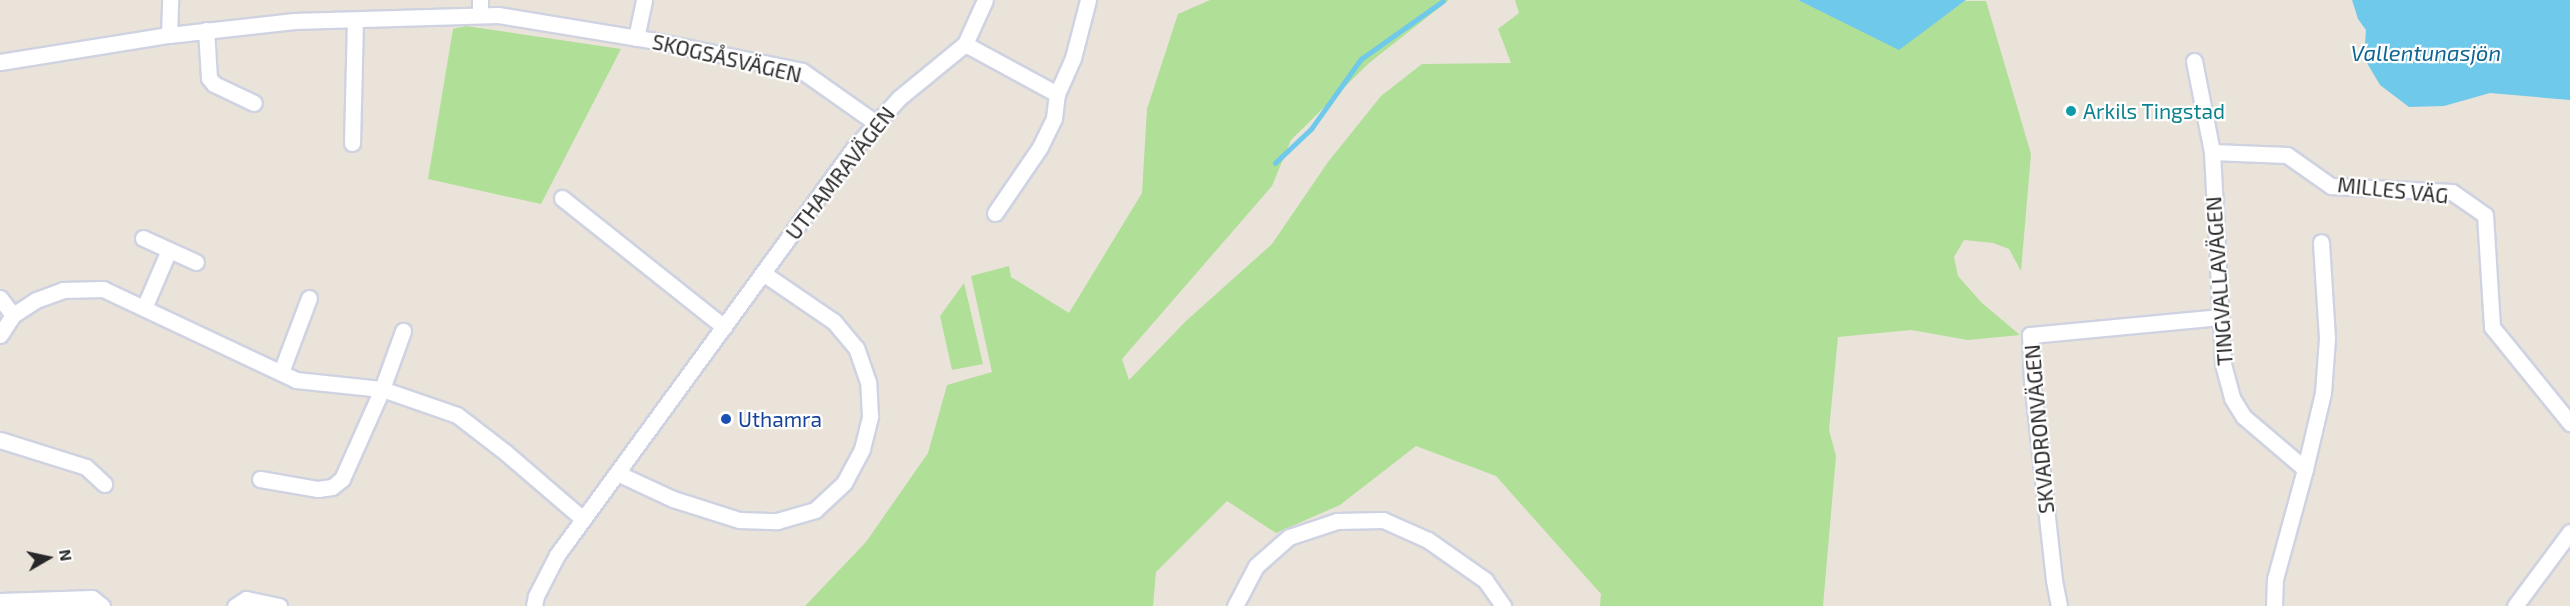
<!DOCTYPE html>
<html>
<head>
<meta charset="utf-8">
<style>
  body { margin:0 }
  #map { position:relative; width:2570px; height:606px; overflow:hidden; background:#eae3da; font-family:"Exo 2",sans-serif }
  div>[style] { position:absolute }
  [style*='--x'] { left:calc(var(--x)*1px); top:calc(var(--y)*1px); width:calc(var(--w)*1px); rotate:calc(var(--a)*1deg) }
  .green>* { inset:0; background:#b0df98 }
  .water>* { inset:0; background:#6fc9ea }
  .stream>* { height:4.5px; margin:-2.25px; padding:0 2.25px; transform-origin:2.25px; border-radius:2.25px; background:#6fc9ea }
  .roads { filter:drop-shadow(2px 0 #cfd3e1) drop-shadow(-2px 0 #cfd3e1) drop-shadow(0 2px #cfd3e1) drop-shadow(0 -2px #cfd3e1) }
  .minor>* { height:15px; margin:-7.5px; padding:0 7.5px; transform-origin:7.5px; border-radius:7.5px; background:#fff }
  .dots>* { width:16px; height:16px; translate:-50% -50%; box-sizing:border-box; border:3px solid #fff; border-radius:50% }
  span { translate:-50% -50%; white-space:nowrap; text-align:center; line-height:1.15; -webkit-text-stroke:4.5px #fff; paint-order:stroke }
  .street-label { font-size:21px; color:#282828 }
  .culture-label { font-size:21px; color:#0d838f }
  .left { translate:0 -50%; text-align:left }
  .transit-label { font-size:21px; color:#164399 }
  .water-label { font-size:22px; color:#126592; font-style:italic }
  .north { position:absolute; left:18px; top:528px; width:60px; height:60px; -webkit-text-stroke:4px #fff; paint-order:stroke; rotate:81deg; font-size:16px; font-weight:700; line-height:24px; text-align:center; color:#282828 }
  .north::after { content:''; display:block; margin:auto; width:21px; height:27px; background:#282828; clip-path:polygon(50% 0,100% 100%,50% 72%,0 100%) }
</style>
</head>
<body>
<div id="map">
  <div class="green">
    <i style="clip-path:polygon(1210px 0,1449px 0,1369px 63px,1291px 140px,1272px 186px,1122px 359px,1129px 380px,1186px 321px,1272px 244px,1328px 162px,1381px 96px,1422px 64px,1511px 63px,1498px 29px,1519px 13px,1515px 0,1798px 0,1901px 47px,1965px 1px,1986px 1px,2031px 154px,2021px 271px,2009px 249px,1993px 243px,1964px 240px,1954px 257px,1958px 276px,1982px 303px,2020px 335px,1968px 340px,1911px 330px,1838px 337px,1829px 430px,1836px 456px,1823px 606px,1600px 606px,1601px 594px,1496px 476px,1416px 446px,1340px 505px,1276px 533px,1227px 501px,1156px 572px,1153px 606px,805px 606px,866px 542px,928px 453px,947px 385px,992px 372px,971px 276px,1009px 266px,1011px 277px,1069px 313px,1142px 193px,1147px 109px,1178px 14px)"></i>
    <i style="clip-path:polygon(466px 26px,621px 49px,541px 204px,428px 179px,453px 29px)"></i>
    <i style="clip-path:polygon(964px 283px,983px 364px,952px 370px,940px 316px)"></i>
  </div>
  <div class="water">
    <i style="clip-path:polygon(1798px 0,1966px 0,1899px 50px)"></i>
    <i style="clip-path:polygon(2352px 0,2570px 0,2570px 100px,2490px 93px,2444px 106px,2409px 107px,2380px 85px,2364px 58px,2366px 30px,2358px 19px)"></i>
  </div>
  <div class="stream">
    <i style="--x:1275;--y:163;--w:50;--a:-43.4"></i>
    <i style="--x:1311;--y:129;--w:86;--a:-54.5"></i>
    <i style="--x:1361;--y:59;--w:100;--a:-35.3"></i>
  </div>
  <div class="roads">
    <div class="minor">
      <i style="--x:480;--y:0;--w:15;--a:90"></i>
      <i style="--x:206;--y:30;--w:48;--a:86.4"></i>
      <i style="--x:209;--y:78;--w:8;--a:50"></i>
      <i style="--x:214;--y:84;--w:44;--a:25.4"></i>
      <i style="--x:169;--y:35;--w:35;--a:-88"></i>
      <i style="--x:636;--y:38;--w:39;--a:-78"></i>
      <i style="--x:965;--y:44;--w:105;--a:28.5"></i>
      <i style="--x:1057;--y:94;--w:39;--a:-66"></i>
      <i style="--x:1073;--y:58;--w:60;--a:-75.5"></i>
      <i style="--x:2194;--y:61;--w:93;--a:78.8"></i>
      <i style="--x:2212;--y:152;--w:212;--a:87"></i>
      <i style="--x:2223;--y:364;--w:35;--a:75"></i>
      <i style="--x:2232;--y:398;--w:22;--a:58"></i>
      <i style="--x:2244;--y:417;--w:80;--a:40.4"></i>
      <i style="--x:0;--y:62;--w:171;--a:-9.1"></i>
      <i style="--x:169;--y:35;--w:126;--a:-6.4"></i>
      <i style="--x:294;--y:21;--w:204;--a:-1.7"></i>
      <i style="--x:498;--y:15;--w:155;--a:9.3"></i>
      <i style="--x:651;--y:40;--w:154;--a:11.6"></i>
      <i style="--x:802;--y:71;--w:90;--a:35.1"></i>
      <i style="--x:352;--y:143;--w:123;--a:-88.6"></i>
      <i style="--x:2212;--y:152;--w:75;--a:2.3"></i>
      <i style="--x:2287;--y:155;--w:54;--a:35.2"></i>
      <i style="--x:2331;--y:186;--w:121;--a:2.8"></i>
      <i style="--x:2452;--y:192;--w:40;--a:34.9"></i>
      <i style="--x:2485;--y:215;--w:112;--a:86.4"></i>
      <i style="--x:2492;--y:327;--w:124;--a:50.9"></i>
      <i style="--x:562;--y:198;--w:207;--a:38.5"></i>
      <i style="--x:995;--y:213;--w:80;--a:-55.7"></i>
      <i style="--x:1040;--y:147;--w:32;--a:-64"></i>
      <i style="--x:1054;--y:118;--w:24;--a:-83"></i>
      <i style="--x:143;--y:238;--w:58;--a:24.4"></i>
      <i style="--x:0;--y:298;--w:21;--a:53"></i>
      <i style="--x:144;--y:308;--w:63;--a:-66.7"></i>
      <i style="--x:0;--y:335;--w:24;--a:-57"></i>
      <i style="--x:13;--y:315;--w:27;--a:-33"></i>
      <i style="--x:36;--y:300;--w:29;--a:-20"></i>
      <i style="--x:63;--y:290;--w:40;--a:-1.4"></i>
      <i style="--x:103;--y:289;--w:213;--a:25.2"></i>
      <i style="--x:296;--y:380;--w:86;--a:6"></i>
      <i style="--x:382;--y:389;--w:79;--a:19.1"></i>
      <i style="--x:457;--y:415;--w:61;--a:37.6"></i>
      <i style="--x:505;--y:452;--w:103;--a:40.7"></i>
      <i style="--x:281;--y:372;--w:79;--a:-69.3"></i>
      <i style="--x:0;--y:440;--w:90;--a:17.4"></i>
      <i style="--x:86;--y:467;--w:25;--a:43"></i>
      <i style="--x:617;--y:473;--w:62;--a:24.9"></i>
      <i style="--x:673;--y:499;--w:69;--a:17.7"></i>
      <i style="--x:739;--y:520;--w:38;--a:2"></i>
      <i style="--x:777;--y:521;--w:40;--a:-16"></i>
      <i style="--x:815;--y:510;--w:40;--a:-43"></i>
      <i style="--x:844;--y:483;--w:38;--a:-62"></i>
      <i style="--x:862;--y:449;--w:34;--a:-76"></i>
      <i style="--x:870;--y:416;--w:34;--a:-93"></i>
      <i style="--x:868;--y:382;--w:36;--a:-109"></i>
      <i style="--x:856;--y:348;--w:35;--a:-130"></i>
      <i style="--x:833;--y:321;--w:85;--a:-145.6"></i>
      <i style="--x:260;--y:479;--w:59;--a:9.8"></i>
      <i style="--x:318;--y:489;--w:14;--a:-8"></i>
      <i style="--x:332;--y:487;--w:13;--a:-39"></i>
      <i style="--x:342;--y:479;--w:98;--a:-66"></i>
      <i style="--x:382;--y:389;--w:62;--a:-70.1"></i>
      <i style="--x:0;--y:601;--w:92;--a:-1.9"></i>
      <i style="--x:92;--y:598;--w:13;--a:39"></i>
      <i style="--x:235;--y:606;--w:13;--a:-32"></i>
      <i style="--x:246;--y:599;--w:34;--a:12"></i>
      <i style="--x:534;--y:606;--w:10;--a:-79"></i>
      <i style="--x:536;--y:596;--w:46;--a:-62.9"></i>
      <i style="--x:557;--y:555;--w:504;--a:-53.88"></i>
      <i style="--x:854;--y:148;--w:67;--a:-48"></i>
      <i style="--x:899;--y:98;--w:85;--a:-39.3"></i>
      <i style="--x:965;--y:44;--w:48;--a:-65.6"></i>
      <i style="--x:1235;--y:606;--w:45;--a:-62.3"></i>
      <i style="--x:1256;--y:566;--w:44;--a:-41.3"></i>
      <i style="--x:1289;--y:537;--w:51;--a:-18.4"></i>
      <i style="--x:1337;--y:521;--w:46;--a:-1.2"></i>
      <i style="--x:1383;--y:520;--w:49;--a:24"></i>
      <i style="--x:1428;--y:540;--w:70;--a:35.1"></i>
      <i style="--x:1485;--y:580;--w:32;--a:55"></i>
      <i style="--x:2059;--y:606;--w:26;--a:-101"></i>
      <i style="--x:2054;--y:580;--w:200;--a:-96.3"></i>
      <i style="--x:2032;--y:381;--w:46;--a:-92.5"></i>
      <i style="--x:2030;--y:335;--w:192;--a:-5.4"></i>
      <i style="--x:2274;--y:606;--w:27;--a:-88"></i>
      <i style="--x:2275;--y:579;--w:114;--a:-74.7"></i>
      <i style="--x:2305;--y:469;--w:78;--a:-76.7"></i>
      <i style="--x:2323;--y:393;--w:55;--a:-85.8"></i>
      <i style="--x:2327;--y:338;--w:96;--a:-93.6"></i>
      <i style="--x:2515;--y:606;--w:92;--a:-53.4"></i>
    </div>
  </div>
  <div class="dots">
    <i style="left:2071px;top:111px;background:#0f9aa8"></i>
    <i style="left:726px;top:419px;background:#1a4fb4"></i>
  </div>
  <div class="street-label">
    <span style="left:727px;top:58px;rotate:13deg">SKOGSÅSVÄGEN</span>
    <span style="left:840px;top:173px;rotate:-52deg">UTHAMRAVÄGEN</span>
    <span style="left:2393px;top:190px;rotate:6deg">MILLES VÄG</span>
    <span style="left:2219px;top:281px;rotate:-94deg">TINGVALLAVÄGEN</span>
    <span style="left:2039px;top:429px;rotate:-95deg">SKVADRONVÄGEN</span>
  </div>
  <div class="culture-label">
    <span class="left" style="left:2083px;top:111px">Arkils Tingstad</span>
  </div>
  <div class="transit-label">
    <span class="left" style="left:738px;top:419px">Uthamra</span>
  </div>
  <div class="water-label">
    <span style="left:2426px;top:53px">Vallentunasjön</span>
  </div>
  <div class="north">N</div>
</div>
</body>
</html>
